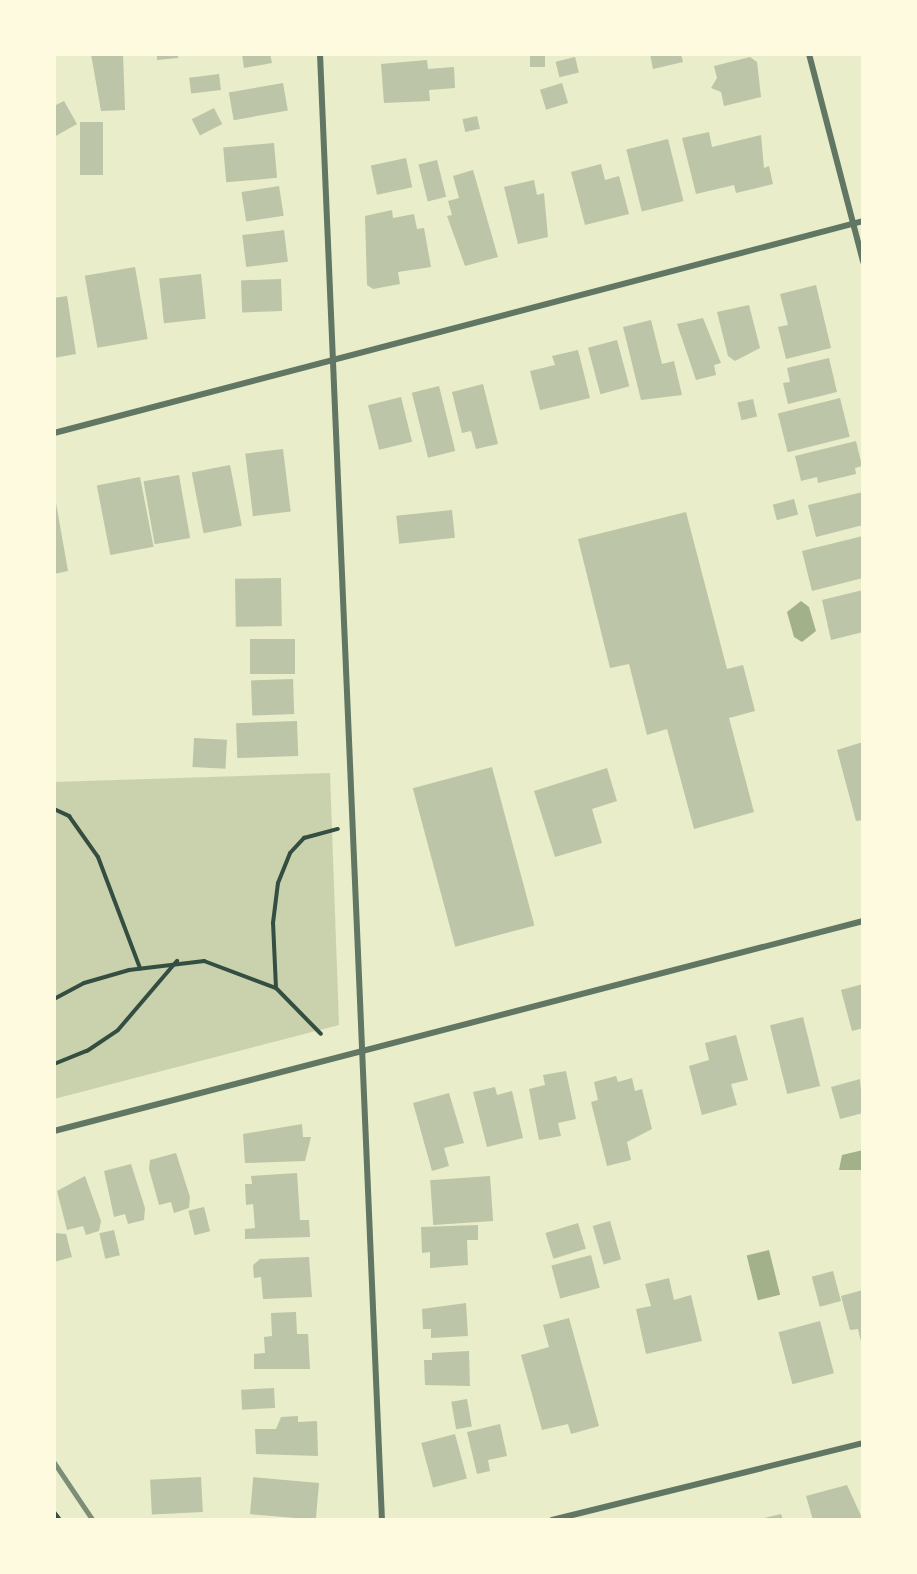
<!DOCTYPE html>
<html>
<head>
<meta charset="utf-8">
<style>
  body { margin:0 }
  #map { position:relative; width:917px; height:1574px; overflow:hidden; background:#e9edc9; font-family:"Golos Text",sans-serif }
  div>[style] { position:absolute }
  [style*='--x'] { left:calc(var(--x)*1px); top:calc(var(--y)*1px); width:calc(var(--w)*1px); rotate:calc(var(--a)*1deg) }
  .green>* { inset:0; background:#cad2ad }
  .water>* { inset:0; background:#a3b18a; transform-origin:0 0 }
  .building>* { inset:0; background:#bcc5a7; transform-origin:0 0 }
  .path>* { height:4px; margin:-2px; padding:0 2px; transform-origin:2px; border-radius:2px; background:#344e41 }
  .minor>* { height:6px; margin:-3px; padding:0 3px; transform-origin:3px; border-radius:3px; background:#617663 }
  .rail>* { height:4.5px; margin:-2.25px; padding:0 2.25px; transform-origin:2.25px; border-radius:2.25px; background:#7c8e77 }
  span { translate:-50% -50%; white-space:nowrap; text-align:center; line-height:1.15; -webkit-text-stroke:6px #fefae0; paint-order:stroke }
  .frame { position:absolute; inset:0; border:56px solid #fefae0; pointer-events:none }
</style>
</head>
<body>
<div id="map">
  <div class="green">
    <i style="clip-path:polygon(330px 773px,339px 1025px,54px 1099px,54px 782px)"></i>
  </div>
  <div class="water">
    <i style="clip-path:polygon(801px 601px,809px 607px,816px 631px,802px 642px,794px 637px,787px 612px)"></i>
    <i style="clip-path:polygon(863px 1150px,863px 1170px,839px 1170px,842px 1155px)"></i>
    <i style="left:769px;top:1250px;width:46px;height:23px;rotate:76deg"></i>
  </div>
  <div class="building">
    <i style="clip-path:polygon(91px 54px,123px 54px,125px 110px,101px 111px)"></i>
    <i style="clip-path:polygon(157px 54px,178px 54px,178px 58px,157px 60px)"></i>
    <i style="clip-path:polygon(242px 54px,270px 54px,272px 63px,244px 68px)"></i>
    <i style="left:530px;top:54px;width:15px;height:13px"></i>
    <i style="clip-path:polygon(650px 54px,681px 54px,683px 62px,653px 69px)"></i>
    <i style="left:575px;top:57px;width:16px;height:20px;rotate:76deg"></i>
    <i style="clip-path:polygon(750px 57px,757px 62px,761px 97px,724px 106px,721px 92px,711px 88px,717px 78px,714px 66px)"></i>
    <i style="clip-path:polygon(427px 60px,428px 69px,454px 67px,455px 88px,429px 90px,430px 101px,384px 103px,381px 64px)"></i>
    <i style="left:219px;top:74px;width:16px;height:30px;rotate:83deg"></i>
    <i style="left:283px;top:83px;width:28px;height:55px;rotate:80deg"></i>
    <i style="left:562px;top:83px;width:21px;height:23px;rotate:73deg"></i>
    <i style="clip-path:polygon(64px 101px,77px 124px,54px 137px,54px 106px)"></i>
    <i style="left:214px;top:108px;width:18px;height:25px;rotate:63deg"></i>
    <i style="left:477px;top:116px;width:13px;height:15px;rotate:77deg"></i>
    <i style="left:80px;top:122px;width:23px;height:53px"></i>
    <i style="clip-path:polygon(709px 132px,712px 147px,761px 135px,764px 168px,769px 166px,773px 184px,736px 193px,734px 185px,696px 194px,682px 138px)"></i>
    <i style="left:668px;top:139px;width:64px;height:43px;rotate:76deg"></i>
    <i style="left:274px;top:143px;width:35px;height:51px;rotate:85deg"></i>
    <i style="left:406px;top:158px;width:30px;height:36px;rotate:78deg"></i>
    <i style="left:437px;top:160px;width:38px;height:19px;rotate:76deg"></i>
    <i style="clip-path:polygon(601px 164px,605px 180px,619px 176px,629px 214px,585px 225px,571px 172px)"></i>
    <i style="clip-path:polygon(473px 170px,498px 257px,465px 266px,447px 216px,452px 215px,448px 201px,459px 198px,453px 176px)"></i>
    <i style="clip-path:polygon(534px 180px,537px 195px,544px 193px,548px 237px,518px 244px,504px 187px)"></i>
    <i style="left:279px;top:186px;width:30px;height:38px;rotate:81deg"></i>
    <i style="clip-path:polygon(392px 210px,393px 218px,414px 214px,417px 229px,424px 228px,431px 267px,398px 272px,400px 284px,373px 289px,367px 285px,365px 216px)"></i>
    <i style="left:284px;top:230px;width:32px;height:42px;rotate:83deg"></i>
    <i style="left:135px;top:267px;width:73px;height:51px;rotate:80deg"></i>
    <i style="left:201px;top:274px;width:45px;height:42px;rotate:84deg"></i>
    <i style="left:281px;top:279px;width:32px;height:40px;rotate:88deg"></i>
    <i style="clip-path:polygon(816px 285px,831px 348px,786px 359px,778px 327px,788px 325px,780px 294px)"></i>
    <i style="clip-path:polygon(67px 296px,76px 354px,54px 358px,54px 298px)"></i>
    <i style="clip-path:polygon(749px 305px,760px 348px,735px 361px,728px 356px,717px 312px)"></i>
    <i style="clip-path:polygon(703px 318px,721px 363px,714px 365px,716px 375px,696px 380px,677px 324px)"></i>
    <i style="clip-path:polygon(651px 320px,662px 364px,674px 361px,682px 395px,641px 400px,623px 327px)"></i>
    <i style="left:617px;top:340px;width:48px;height:30px;rotate:75deg"></i>
    <i style="clip-path:polygon(578px 350px,590px 398px,540px 410px,530px 371px,555px 365px,552px 356px)"></i>
    <i style="clip-path:polygon(829px 358px,837px 392px,788px 404px,783px 383px,790px 382px,787px 368px)"></i>
    <i style="clip-path:polygon(483px 384px,498px 444px,476px 449px,471px 431px,462px 433px,452px 392px)"></i>
    <i style="left:439px;top:386px;width:67px;height:28px;rotate:76deg"></i>
    <i style="left:401px;top:397px;width:46px;height:34px;rotate:76deg"></i>
    <i style="left:840px;top:398px;width:40px;height:64px;rotate:76deg"></i>
    <i style="left:753px;top:399px;width:18px;height:16px;rotate:77deg"></i>
    <i style="clip-path:polygon(856px 441px,862px 466px,855px 468px,856px 474px,818px 483px,817px 477px,801px 481px,795px 456px)"></i>
    <i style="left:283px;top:449px;width:63px;height:38px;rotate:83deg"></i>
    <i style="left:230px;top:465px;width:62px;height:39px;rotate:79deg"></i>
    <i style="left:179px;top:475px;width:64px;height:36px;rotate:80deg"></i>
    <i style="left:140px;top:477px;width:71px;height:44px;rotate:79deg"></i>
    <i style="clip-path:polygon(863px 492px,863px 525px,816px 537px,808px 505px)"></i>
    <i style="left:794px;top:499px;width:16px;height:22px;rotate:75deg"></i>
    <i style="clip-path:polygon(56px 503px,68px 571px,54px 574px,54px 504px)"></i>
    <i style="left:452px;top:510px;width:28px;height:56px;rotate:84deg"></i>
    <i style="clip-path:polygon(686px 512px,727px 669px,743px 665px,755px 711px,729px 718px,754px 812px,694px 829px,667px 729px,647px 735px,629px 664px,610px 668px,578px 539px)"></i>
    <i style="clip-path:polygon(863px 536px,863px 578px,812px 591px,802px 551px)"></i>
    <i style="left:281px;top:578px;width:48px;height:46px;rotate:89deg"></i>
    <i style="clip-path:polygon(863px 590px,863px 632px,831px 640px,822px 600px)"></i>
    <i style="left:250px;top:639px;width:45px;height:35px"></i>
    <i style="left:293px;top:679px;width:35px;height:42px;rotate:88deg"></i>
    <i style="left:297px;top:721px;width:35px;height:61px;rotate:88deg"></i>
    <i style="left:194px;top:738px;width:33px;height:29px;rotate:3deg"></i>
    <i style="clip-path:polygon(863px 742px,863px 820px,856px 821px,837px 750px)"></i>
    <i style="left:492px;top:767px;width:164px;height:82px;rotate:75deg"></i>
    <i style="clip-path:polygon(607px 768px,617px 801px,592px 809px,602px 843px,555px 857px,534px 791px)"></i>
    <i style="clip-path:polygon(863px 984px,863px 1028px,852px 1031px,841px 990px)"></i>
    <i style="left:803px;top:1017px;width:71px;height:34px;rotate:76deg"></i>
    <i style="clip-path:polygon(736px 1035px,748px 1080px,731px 1084px,737px 1105px,702px 1115px,689px 1066px,709px 1060px,705px 1043px)"></i>
    <i style="clip-path:polygon(566px 1071px,576px 1119px,558px 1123px,561px 1136px,539px 1140px,529px 1089px,545px 1085px,543px 1075px)"></i>
    <i style="clip-path:polygon(616px 1076px,618px 1082px,632px 1078px,635px 1091px,642px 1089px,652px 1129px,627px 1142px,631px 1160px,607px 1166px,591px 1102px,598px 1100px,594px 1082px)"></i>
    <i style="clip-path:polygon(860px 1079px,863px 1113px,840px 1119px,831px 1087px)"></i>
    <i style="clip-path:polygon(495px 1087px,497px 1095px,512px 1091px,523px 1138px,487px 1147px,473px 1092px)"></i>
    <i style="clip-path:polygon(449px 1093px,464px 1143px,444px 1148px,449px 1166px,432px 1171px,413px 1103px)"></i>
    <i style="clip-path:polygon(302px 1124px,303px 1137px,311px 1137px,305px 1161px,245px 1163px,243px 1134px)"></i>
    <i style="clip-path:polygon(176px 1153px,190px 1197px,189px 1208px,174px 1213px,171px 1202px,159px 1205px,149px 1169px,150px 1160px)"></i>
    <i style="clip-path:polygon(131px 1164px,145px 1208px,144px 1220px,128px 1224px,125px 1214px,114px 1217px,104px 1171px)"></i>
    <i style="clip-path:polygon(297px 1173px,300px 1220px,309px 1220px,310px 1237px,245px 1239px,245px 1229px,255px 1228px,253px 1204px,246px 1205px,245px 1184px,252px 1184px,251px 1176px)"></i>
    <i style="clip-path:polygon(85px 1176px,101px 1221px,99px 1231px,86px 1235px,83px 1226px,67px 1230px,57px 1191px)"></i>
    <i style="left:490px;top:1176px;width:45px;height:60px;rotate:86deg"></i>
    <i style="left:204px;top:1207px;width:25px;height:16px;rotate:76deg"></i>
    <i style="left:610px;top:1221px;width:40px;height:18px;rotate:74deg"></i>
    <i style="left:578px;top:1223px;width:27px;height:34px;rotate:73deg"></i>
    <i style="clip-path:polygon(478px 1225px,478px 1240px,467px 1240px,468px 1265px,430px 1268px,430px 1252px,422px 1253px,421px 1227px)"></i>
    <i style="left:114px;top:1230px;width:26px;height:15px;rotate:77deg"></i>
    <i style="clip-path:polygon(54px 1233px,66px 1234px,72px 1257px,54px 1262px)"></i>
    <i style="left:591px;top:1255px;width:34px;height:41px;rotate:75deg"></i>
    <i style="clip-path:polygon(309px 1257px,312px 1297px,263px 1299px,261px 1277px,254px 1278px,253px 1265px,260px 1259px)"></i>
    <i style="left:833px;top:1271px;width:31px;height:22px;rotate:75deg"></i>
    <i style="clip-path:polygon(669px 1278px,674px 1300px,691px 1295px,702px 1341px,646px 1354px,636px 1309px,651px 1306px,645px 1284px)"></i>
    <i style="clip-path:polygon(863px 1290px,863px 1346px,862px 1346px,858px 1329px,850px 1330px,841px 1296px)"></i>
    <i style="clip-path:polygon(466px 1303px,468px 1336px,431px 1338px,431px 1329px,423px 1329px,422px 1309px)"></i>
    <i style="clip-path:polygon(296px 1312px,297px 1334px,308px 1334px,310px 1369px,254px 1369px,254px 1354px,265px 1353px,264px 1337px,272px 1336px,271px 1313px)"></i>
    <i style="clip-path:polygon(569px 1318px,599px 1426px,571px 1434px,568px 1424px,542px 1430px,521px 1355px,549px 1347px,543px 1325px)"></i>
    <i style="left:820px;top:1321px;width:54px;height:43px;rotate:75deg"></i>
    <i style="clip-path:polygon(469px 1351px,470px 1386px,425px 1385px,424px 1360px,432px 1360px,432px 1353px)"></i>
    <i style="left:274px;top:1388px;width:20px;height:33px;rotate:87deg"></i>
    <i style="left:467px;top:1399px;width:28px;height:16px;rotate:80deg"></i>
    <i style="clip-path:polygon(298px 1416px,298px 1422px,317px 1421px,318px 1456px,256px 1454px,255px 1429px,276px 1429px,281px 1417px)"></i>
    <i style="clip-path:polygon(500px 1424px,507px 1456px,488px 1460px,490px 1471px,477px 1474px,467px 1432px)"></i>
    <i style="left:455px;top:1434px;width:46px;height:35px;rotate:75deg"></i>
    <i style="left:201px;top:1477px;width:35px;height:51px;rotate:87deg"></i>
    <i style="left:319px;top:1483px;width:37px;height:66px;rotate:95deg"></i>
    <i style="clip-path:polygon(847px 1485px,863px 1520px,813px 1520px,806px 1496px)"></i>
    <i style="clip-path:polygon(781px 1514px,783px 1520px,760px 1520px,760px 1519px)"></i>
  </div>
  <div class="path">
    <i style="--x:54;--y:809;--w:17;--a:25"></i>
    <i style="--x:69;--y:816;--w:50;--a:54.7"></i>
    <i style="--x:98;--y:857;--w:119;--a:69.3"></i>
    <i style="--x:276;--y:988;--w:65;--a:-92.6"></i>
    <i style="--x:273;--y:923;--w:40;--a:-82.9"></i>
    <i style="--x:278;--y:883;--w:32;--a:-68"></i>
    <i style="--x:290;--y:853;--w:21;--a:-47"></i>
    <i style="--x:304;--y:838;--w:35;--a:-15"></i>
    <i style="--x:54;--y:999;--w:34;--a:-28"></i>
    <i style="--x:84;--y:983;--w:47;--a:-16.1"></i>
    <i style="--x:129;--y:970;--w:76;--a:-6.8"></i>
    <i style="--x:204;--y:961;--w:77;--a:20.6"></i>
    <i style="--x:276;--y:988;--w:64;--a:45.6"></i>
    <i style="--x:54;--y:1064;--w:35;--a:-22"></i>
    <i style="--x:87;--y:1051;--w:37;--a:-34"></i>
    <i style="--x:118;--y:1030;--w:91;--a:-49.5"></i>
    <i style="--x:54;--y:1512;--w:10;--a:53"></i>
  </div>
  <div class="minor">
    <i style="--x:320;--y:54;--w:1467;--a:87.58"></i>
    <i style="--x:809;--y:54;--w:215;--a:75.4"></i>
    <i style="--x:54;--y:433;--w:836;--a:-14.68"></i>
    <i style="--x:54;--y:1131;--w:836;--a:-14.55"></i>
    <i style="--x:552;--y:1520;--w:320;--a:-13.9"></i>
  </div>
  <div class="rail">
    <i style="--x:54;--y:1462;--w:70;--a:56.1"></i>
  </div>
  <div class="frame"></div>
</div>
</body>
</html>
